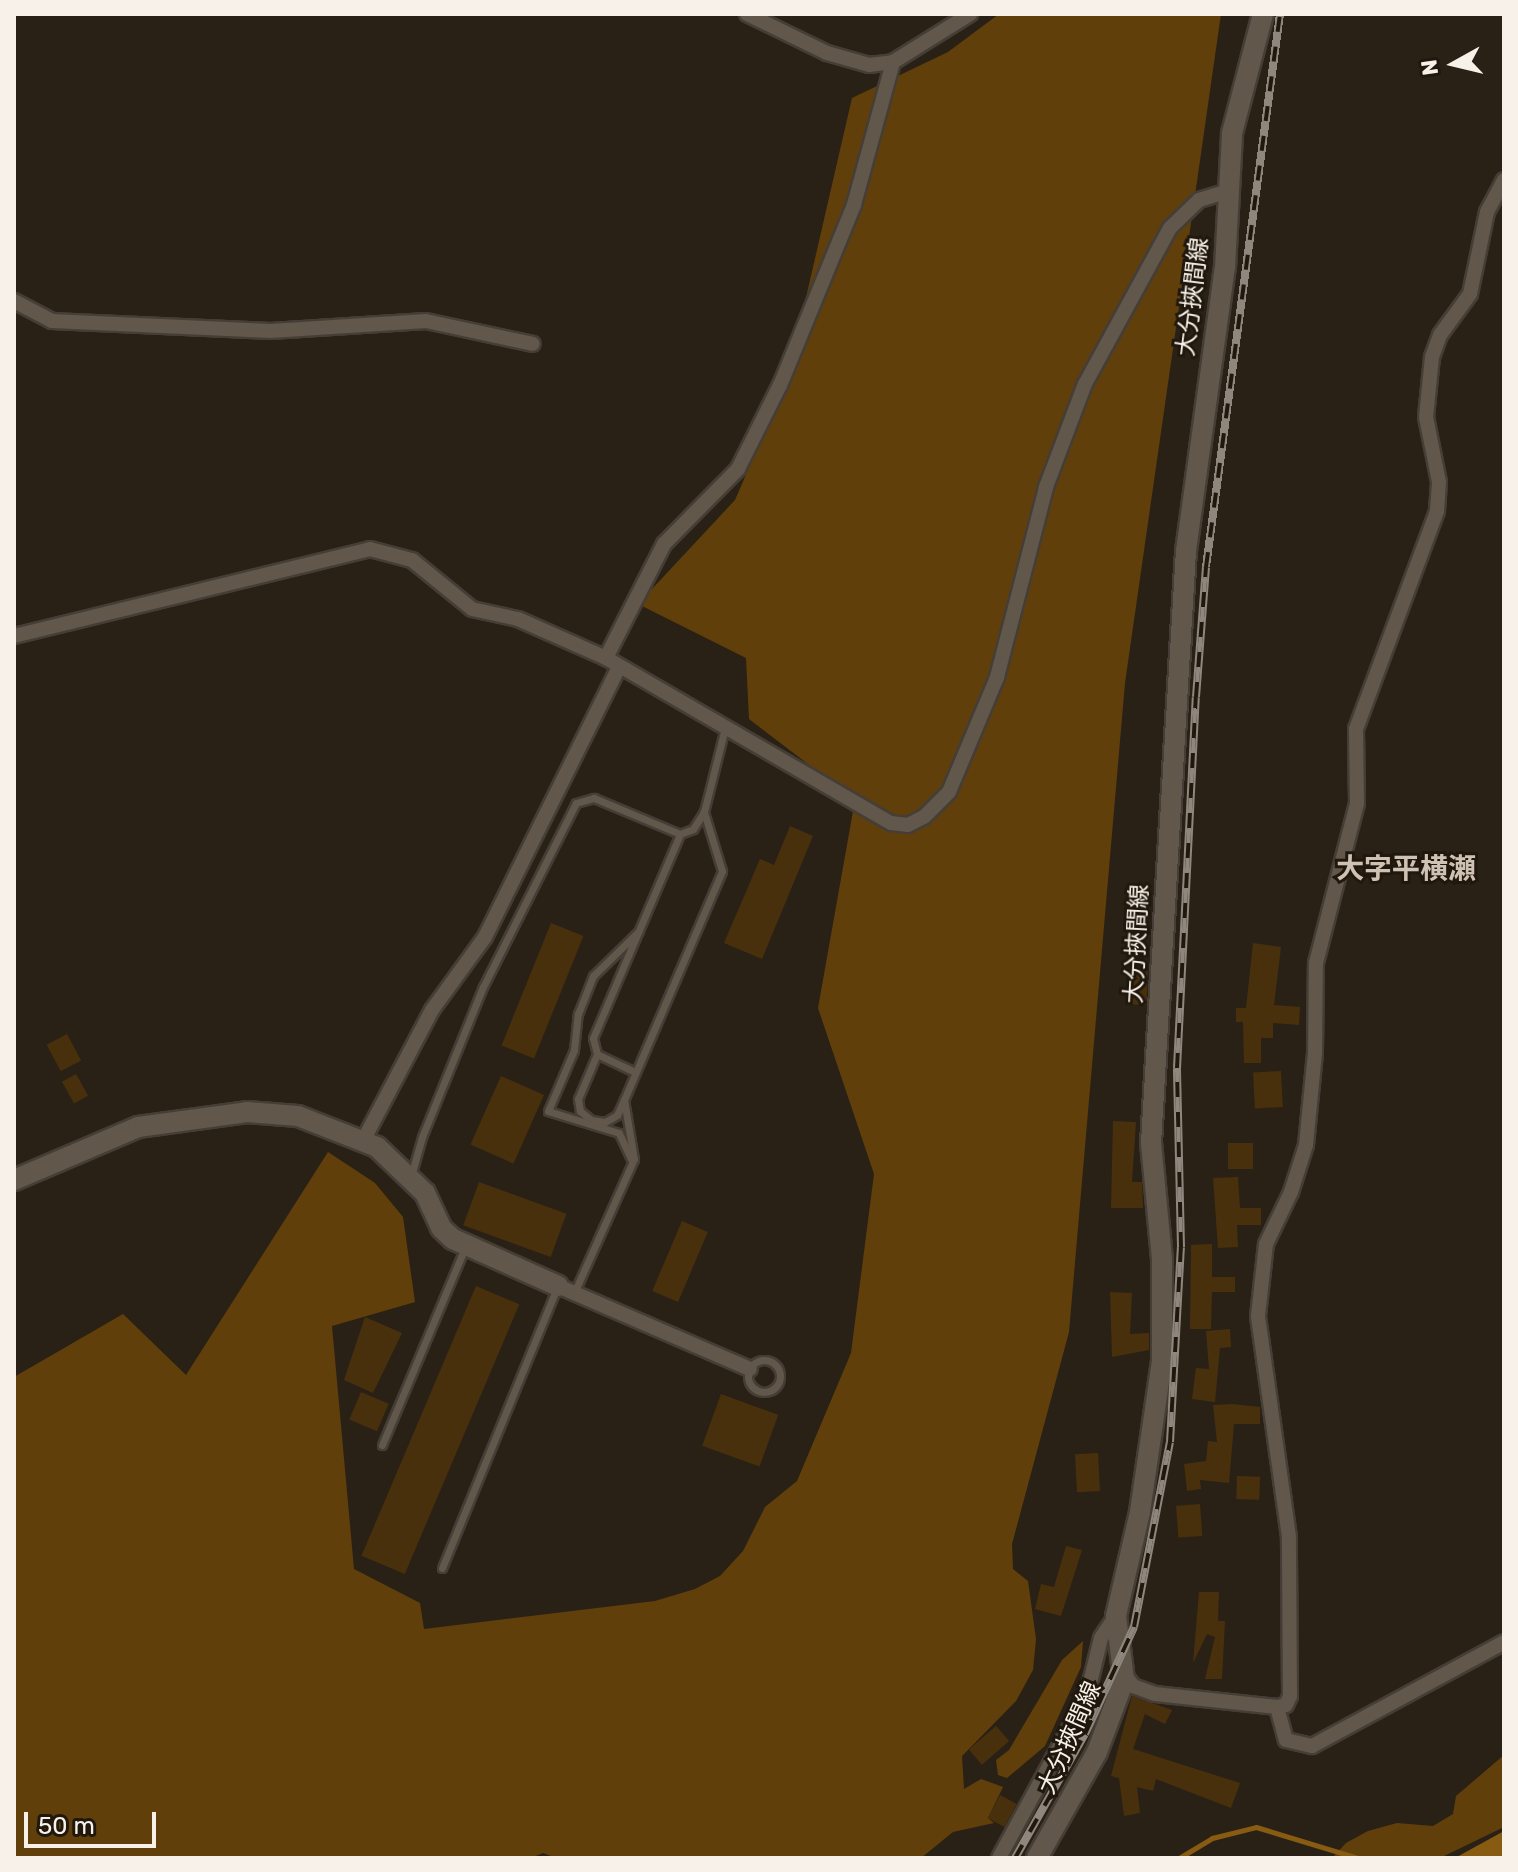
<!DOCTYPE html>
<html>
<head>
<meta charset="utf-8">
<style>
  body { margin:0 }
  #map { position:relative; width:1518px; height:1872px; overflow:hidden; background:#2a2116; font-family:Rubik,"Noto Sans JP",sans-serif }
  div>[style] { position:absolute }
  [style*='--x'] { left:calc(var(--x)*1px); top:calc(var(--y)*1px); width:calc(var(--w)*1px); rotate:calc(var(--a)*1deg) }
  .green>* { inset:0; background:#613f0b }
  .water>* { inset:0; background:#885b13 }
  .stream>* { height:5px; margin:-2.5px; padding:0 2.5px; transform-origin:2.5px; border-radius:2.5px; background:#885b13 }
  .building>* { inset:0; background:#48300c; transform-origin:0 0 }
  .roads { filter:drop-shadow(2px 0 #453e36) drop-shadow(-2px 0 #453e36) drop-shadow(0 2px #453e36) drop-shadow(0 -2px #453e36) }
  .lane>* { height:7px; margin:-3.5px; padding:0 3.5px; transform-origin:3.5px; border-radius:3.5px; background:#61574a }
  .lane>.ring { margin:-3.5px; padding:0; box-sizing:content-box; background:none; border:7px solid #61574a; border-radius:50% }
  .street>* { height:14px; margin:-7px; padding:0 7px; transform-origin:7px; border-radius:7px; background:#61574a }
  .secondary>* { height:20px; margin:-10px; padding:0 10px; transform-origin:10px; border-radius:10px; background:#61574a }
  .rail>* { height:8px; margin-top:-4px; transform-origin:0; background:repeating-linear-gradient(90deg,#21180d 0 15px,#8f877e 0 30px); box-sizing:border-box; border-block:2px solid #8f877e }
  span { translate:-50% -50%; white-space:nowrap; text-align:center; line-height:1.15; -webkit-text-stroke:6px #21180d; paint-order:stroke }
  .street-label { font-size:24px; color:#f7f1e9 }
  .quarter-label { font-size:28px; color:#cfc2b4; font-weight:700 }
  .frame { position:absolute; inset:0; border:16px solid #f7f1e9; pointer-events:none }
  .north { position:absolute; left:1414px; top:24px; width:80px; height:80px; -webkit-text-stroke:6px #21180d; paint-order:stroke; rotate:262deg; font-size:22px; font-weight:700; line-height:32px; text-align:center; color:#f7f1e9 }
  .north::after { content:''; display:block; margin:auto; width:28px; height:36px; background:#f7f1e9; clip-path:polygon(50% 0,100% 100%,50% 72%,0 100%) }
  .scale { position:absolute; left:24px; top:1812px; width:132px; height:36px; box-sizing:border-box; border:4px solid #f7f1e9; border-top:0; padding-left:10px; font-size:24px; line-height:28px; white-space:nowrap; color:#f7f1e9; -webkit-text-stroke:6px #21180d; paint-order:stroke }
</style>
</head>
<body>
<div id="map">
  <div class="green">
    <i style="clip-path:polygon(999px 14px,1221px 14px,1125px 683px,1069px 1332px,1012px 1544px,1013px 1569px,1028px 1581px,1036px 1639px,1033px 1670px,1016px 1701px,962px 1756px,964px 1789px,981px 1779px,1003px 1787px,988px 1818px,994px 1823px,953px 1832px,921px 1858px,556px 1858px,543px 1853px,531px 1858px,14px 1858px,14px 1377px,123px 1314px,186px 1375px,328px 1152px,375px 1183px,403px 1217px,415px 1302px,332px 1326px,354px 1569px,420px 1603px,424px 1629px,655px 1601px,695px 1589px,720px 1576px,743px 1551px,765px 1507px,797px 1481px,851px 1353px,874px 1174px,818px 1008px,855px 800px,749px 719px,746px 658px,638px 604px,735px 500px,787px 380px,852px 98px,948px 52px)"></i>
    <i style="clip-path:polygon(1083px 1641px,1081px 1667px,1045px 1746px,1007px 1778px,998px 1775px,996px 1760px,1009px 1750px,1062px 1660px)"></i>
    <i style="clip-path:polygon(1504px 1755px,1504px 1827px,1440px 1858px,1332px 1858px,1346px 1843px,1368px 1831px,1397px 1823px,1433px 1826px,1453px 1814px,1456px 1796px)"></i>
  </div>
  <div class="water">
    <i style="clip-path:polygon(1504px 1831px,1504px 1858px,1455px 1858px)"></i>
  </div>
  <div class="stream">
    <i style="--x:1179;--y:1858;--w:39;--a:-31"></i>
    <i style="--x:1212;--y:1838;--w:45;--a:-14"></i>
    <i style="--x:1256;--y:1827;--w:107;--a:16.9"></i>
  </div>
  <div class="building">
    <i style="clip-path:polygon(790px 826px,813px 836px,762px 959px,724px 943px,760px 859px,774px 865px)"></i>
    <i style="left:1147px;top:918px;width:19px;height:14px;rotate:81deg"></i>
    <i style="left:551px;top:923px;width:35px;height:132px;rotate:22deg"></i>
    <i style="clip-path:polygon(1253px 943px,1281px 947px,1274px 1005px,1300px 1007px,1299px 1025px,1273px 1023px,1273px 1038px,1261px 1038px,1261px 1063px,1244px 1063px,1243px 1022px,1236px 1022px,1236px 1008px,1246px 1008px)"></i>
    <i style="left:1129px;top:970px;width:19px;height:34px;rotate:3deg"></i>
    <i style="left:67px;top:1034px;width:30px;height:23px;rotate:62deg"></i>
    <i style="left:1281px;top:1071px;width:36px;height:28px;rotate:87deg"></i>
    <i style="left:76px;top:1074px;width:25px;height:16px;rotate:61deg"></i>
    <i style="left:501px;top:1076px;width:47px;height:75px;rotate:24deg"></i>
    <i style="clip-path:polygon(1113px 1121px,1136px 1122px,1132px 1182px,1142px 1182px,1143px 1208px,1111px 1208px)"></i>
    <i style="left:1228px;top:1143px;width:25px;height:26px"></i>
    <i style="clip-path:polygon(1238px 1177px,1240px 1208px,1261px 1208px,1261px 1225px,1237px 1225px,1238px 1247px,1218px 1248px,1213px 1178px)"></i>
    <i style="left:479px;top:1182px;width:93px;height:46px;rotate:20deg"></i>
    <i style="left:682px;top:1221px;width:28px;height:76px;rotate:23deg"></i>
    <i style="clip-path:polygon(1212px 1244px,1212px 1277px,1235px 1277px,1235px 1292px,1212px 1292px,1211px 1329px,1190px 1329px,1191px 1245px)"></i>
    <i style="left:476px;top:1286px;width:47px;height:293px;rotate:23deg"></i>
    <i style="clip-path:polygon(1110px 1292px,1132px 1293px,1130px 1334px,1149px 1333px,1149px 1350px,1112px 1357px)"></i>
    <i style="clip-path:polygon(365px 1317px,402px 1333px,373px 1393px,344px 1380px)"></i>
    <i style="clip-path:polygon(1230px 1329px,1231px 1347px,1220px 1348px,1215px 1402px,1192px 1399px,1196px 1368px,1209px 1369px,1206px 1331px)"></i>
    <i style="left:361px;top:1392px;width:30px;height:30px;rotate:23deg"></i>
    <i style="left:721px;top:1394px;width:61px;height:55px;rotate:20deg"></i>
    <i style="clip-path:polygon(1232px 1404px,1260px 1407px,1260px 1424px,1234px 1424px,1229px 1483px,1200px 1480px,1201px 1489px,1187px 1491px,1184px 1464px,1206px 1461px,1208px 1441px,1217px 1442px,1213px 1405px)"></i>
    <i style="left:1098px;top:1453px;width:38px;height:23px;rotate:87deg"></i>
    <i style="left:1237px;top:1476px;width:23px;height:23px;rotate:2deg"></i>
    <i style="left:1200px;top:1504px;width:32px;height:24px;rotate:86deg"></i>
    <i style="clip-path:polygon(1066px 1546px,1082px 1550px,1061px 1616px,1035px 1609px,1041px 1584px,1054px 1587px)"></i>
    <i style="clip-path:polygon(1199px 1592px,1219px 1592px,1218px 1621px,1225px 1621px,1222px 1679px,1205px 1679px,1215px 1637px,1207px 1634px,1193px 1663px)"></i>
    <i style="clip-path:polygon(1132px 1696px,1172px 1710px,1165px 1724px,1145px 1714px,1133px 1749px,1240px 1783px,1231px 1808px,1156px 1779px,1153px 1791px,1137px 1787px,1140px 1813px,1124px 1816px,1119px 1778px,1111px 1776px)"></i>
    <i style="left:996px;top:1726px;width:20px;height:36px;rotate:49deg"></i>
    <i style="left:1000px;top:1795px;width:19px;height:26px;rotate:28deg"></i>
  </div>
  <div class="roads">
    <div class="lane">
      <i style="--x:597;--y:1054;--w:49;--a:112.9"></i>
      <i style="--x:578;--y:1099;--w:12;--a:81"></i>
      <i style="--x:580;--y:1111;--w:14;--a:39"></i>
      <i style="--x:591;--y:1120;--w:14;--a:8"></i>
      <i style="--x:605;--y:1122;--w:14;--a:-30"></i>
      <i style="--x:617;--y:1115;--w:17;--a:-65"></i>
      <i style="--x:635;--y:1072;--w:42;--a:-154.7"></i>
      <i style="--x:597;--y:1054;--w:16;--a:-104"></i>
      <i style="--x:593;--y:1038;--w:222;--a:-66.9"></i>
      <i style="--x:632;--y:1161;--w:31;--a:-115"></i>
      <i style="--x:619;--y:1133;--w:74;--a:-162.8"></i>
      <i style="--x:548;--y:1111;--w:66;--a:-66.9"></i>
      <i style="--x:574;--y:1050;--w:36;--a:-84"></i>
      <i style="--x:578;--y:1014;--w:41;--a:-68.5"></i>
      <i style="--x:593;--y:976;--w:64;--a:-44.4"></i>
      <i style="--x:411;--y:1176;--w:41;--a:-74.2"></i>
      <i style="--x:422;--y:1137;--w:162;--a:-67.9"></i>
      <i style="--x:483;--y:987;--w:206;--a:-63.2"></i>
      <i style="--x:576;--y:803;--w:19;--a:-16"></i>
      <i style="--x:594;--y:798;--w:93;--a:22.7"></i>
      <i style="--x:680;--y:834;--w:14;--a:-21"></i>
      <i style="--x:693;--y:829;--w:20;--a:-57"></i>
      <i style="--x:574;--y:1293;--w:147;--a:-65.9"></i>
      <i style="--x:634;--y:1159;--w:60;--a:-99.6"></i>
      <i style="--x:624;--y:1100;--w:249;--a:-66.8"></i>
      <i style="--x:722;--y:871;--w:62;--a:-107"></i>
      <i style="--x:704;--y:812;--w:87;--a:-76"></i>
      <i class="ring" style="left:748px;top:1360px;width:25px;height:25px"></i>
      <i style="--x:382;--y:1445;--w:214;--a:-67.2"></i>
      <i style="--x:442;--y:1568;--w:303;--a:-67.7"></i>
    </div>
    <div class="street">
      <i style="--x:747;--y:14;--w:89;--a:26"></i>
      <i style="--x:827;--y:53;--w:44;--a:15.9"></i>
      <i style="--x:869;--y:65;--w:24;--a:-7"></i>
      <i style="--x:893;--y:62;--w:91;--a:-31.9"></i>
      <i style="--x:893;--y:62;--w:148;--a:105.3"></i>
      <i style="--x:854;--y:205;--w:195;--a:112.3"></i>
      <i style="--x:780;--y:385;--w:94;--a:116.6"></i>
      <i style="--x:738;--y:469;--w:105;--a:134.6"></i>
      <i style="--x:664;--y:544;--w:128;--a:117"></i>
      <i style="--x:606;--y:658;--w:329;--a:30.1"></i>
      <i style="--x:891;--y:823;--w:17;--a:7"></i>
      <i style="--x:908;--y:825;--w:18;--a:-27"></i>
      <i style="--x:924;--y:817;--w:35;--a:-45"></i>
      <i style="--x:949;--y:792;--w:125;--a:-67.3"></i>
      <i style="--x:997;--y:677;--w:196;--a:-75.5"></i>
      <i style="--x:1046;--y:487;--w:110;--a:-69.3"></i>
      <i style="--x:1085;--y:384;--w:178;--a:-61.4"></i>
      <i style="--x:1170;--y:228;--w:40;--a:-44"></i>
      <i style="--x:1199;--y:200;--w:30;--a:-17"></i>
      <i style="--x:14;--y:301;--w:43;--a:27.8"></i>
      <i style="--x:52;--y:321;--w:219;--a:2.6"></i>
      <i style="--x:271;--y:331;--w:155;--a:-3.7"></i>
      <i style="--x:426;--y:321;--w:109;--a:12.1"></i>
      <i style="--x:14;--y:636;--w:366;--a:-13.7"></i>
      <i style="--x:370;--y:549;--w:43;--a:14.7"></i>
      <i style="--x:412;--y:560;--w:77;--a:39.2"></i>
      <i style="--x:472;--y:609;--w:47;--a:12.3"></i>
      <i style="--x:518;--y:619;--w:96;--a:23.9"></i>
      <i style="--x:364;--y:1139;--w:146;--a:-62.2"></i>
      <i style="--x:432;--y:1010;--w:90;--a:-54"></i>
      <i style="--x:485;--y:937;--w:301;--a:-63.6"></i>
      <i style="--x:558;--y:1286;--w:209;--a:23.4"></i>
      <i style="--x:1124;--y:1674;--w:15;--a:53"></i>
      <i style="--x:1133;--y:1686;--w:23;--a:20"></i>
      <i style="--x:1155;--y:1694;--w:123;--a:6.1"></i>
      <i style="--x:1277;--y:1707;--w:9;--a:-13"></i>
      <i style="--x:1286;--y:1705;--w:10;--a:-66"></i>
      <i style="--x:1290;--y:1696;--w:159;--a:-90.4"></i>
      <i style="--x:1289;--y:1537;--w:223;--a:-98"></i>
      <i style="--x:1258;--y:1316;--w:72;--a:-83.7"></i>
      <i style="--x:1266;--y:1244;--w:58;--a:-64.3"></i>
      <i style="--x:1291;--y:1192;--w:49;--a:-72.3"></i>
      <i style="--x:1306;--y:1145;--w:92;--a:-84.4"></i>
      <i style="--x:1315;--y:1053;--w:90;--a:-89.4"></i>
      <i style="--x:1316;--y:963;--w:165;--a:-75.6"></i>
      <i style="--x:1357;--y:803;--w:74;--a:-90.8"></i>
      <i style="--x:1356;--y:729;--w:233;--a:-69.6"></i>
      <i style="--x:1437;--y:511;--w:29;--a:-86"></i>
      <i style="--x:1439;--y:482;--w:66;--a:-101.3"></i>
      <i style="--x:1426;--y:417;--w:60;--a:-84.3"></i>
      <i style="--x:1432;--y:357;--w:23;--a:-70"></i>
      <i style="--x:1440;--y:335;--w:51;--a:-53.8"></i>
      <i style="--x:1470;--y:294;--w:84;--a:-78.3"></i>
      <i style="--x:1487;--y:212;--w:36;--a:-62"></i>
      <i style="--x:1277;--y:1707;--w:34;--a:75"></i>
      <i style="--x:1286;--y:1740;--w:27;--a:13"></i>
      <i style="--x:1312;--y:1746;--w:218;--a:-28.4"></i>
      <i style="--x:999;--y:1858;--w:149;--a:-61.5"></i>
      <i style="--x:1070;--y:1727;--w:44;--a:-64.6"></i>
      <i style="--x:1089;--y:1687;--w:50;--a:-76.2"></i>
      <i style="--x:1101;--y:1638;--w:27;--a:-56"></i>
    </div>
    <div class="secondary">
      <i style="--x:14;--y:1180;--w:135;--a:-23.1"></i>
      <i style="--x:138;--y:1127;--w:110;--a:-7.8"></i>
      <i style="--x:247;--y:1112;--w:51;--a:4.5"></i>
      <i style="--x:298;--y:1116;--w:85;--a:21.4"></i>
      <i style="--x:377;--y:1147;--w:66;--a:43.8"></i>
      <i style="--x:425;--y:1193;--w:38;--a:65"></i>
      <i style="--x:441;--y:1228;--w:16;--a:43"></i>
      <i style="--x:453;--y:1239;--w:115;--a:24.1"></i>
      <i style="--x:1037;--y:1858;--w:122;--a:-60.5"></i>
      <i style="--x:1097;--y:1752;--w:77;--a:-69.4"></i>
      <i style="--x:1124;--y:1680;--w:64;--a:-97.1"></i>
      <i style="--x:1116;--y:1616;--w:107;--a:-77"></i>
      <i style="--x:1140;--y:1512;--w:152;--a:-81.7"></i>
      <i style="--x:1162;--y:1362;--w:103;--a:-90"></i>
      <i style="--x:1162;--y:1259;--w:117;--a:-95.4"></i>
      <i style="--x:1151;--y:1143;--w:593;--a:-86.62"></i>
      <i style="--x:1186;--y:551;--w:286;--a:-82.2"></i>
      <i style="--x:1225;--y:268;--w:135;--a:-87"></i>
      <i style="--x:1232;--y:133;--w:123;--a:-75.4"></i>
    </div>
  </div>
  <div class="rail">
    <i style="--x:1015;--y:1858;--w:142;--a:-60.6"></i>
    <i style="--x:1085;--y:1734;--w:118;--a:-65.4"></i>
    <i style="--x:1134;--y:1627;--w:188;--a:-79"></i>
    <i style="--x:1170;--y:1442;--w:195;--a:-86.8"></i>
    <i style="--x:1181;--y:1247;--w:179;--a:-91.3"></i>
    <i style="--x:1177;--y:1068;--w:371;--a:-87.1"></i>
    <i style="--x:1196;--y:697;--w:130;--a:-85.6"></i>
    <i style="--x:1206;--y:567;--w:558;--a:-82.38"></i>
  </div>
  <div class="street-label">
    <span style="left:1193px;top:297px;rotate:-83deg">大分挾間線</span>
    <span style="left:1137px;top:944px;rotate:-87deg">大分挾間線</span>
    <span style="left:1070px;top:1738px;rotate:-66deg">大分挾間線</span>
  </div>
  <div class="quarter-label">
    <span style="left:1406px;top:869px">大字平横瀬</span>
  </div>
  <div class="frame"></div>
  <div class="north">N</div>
  <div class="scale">50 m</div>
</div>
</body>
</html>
